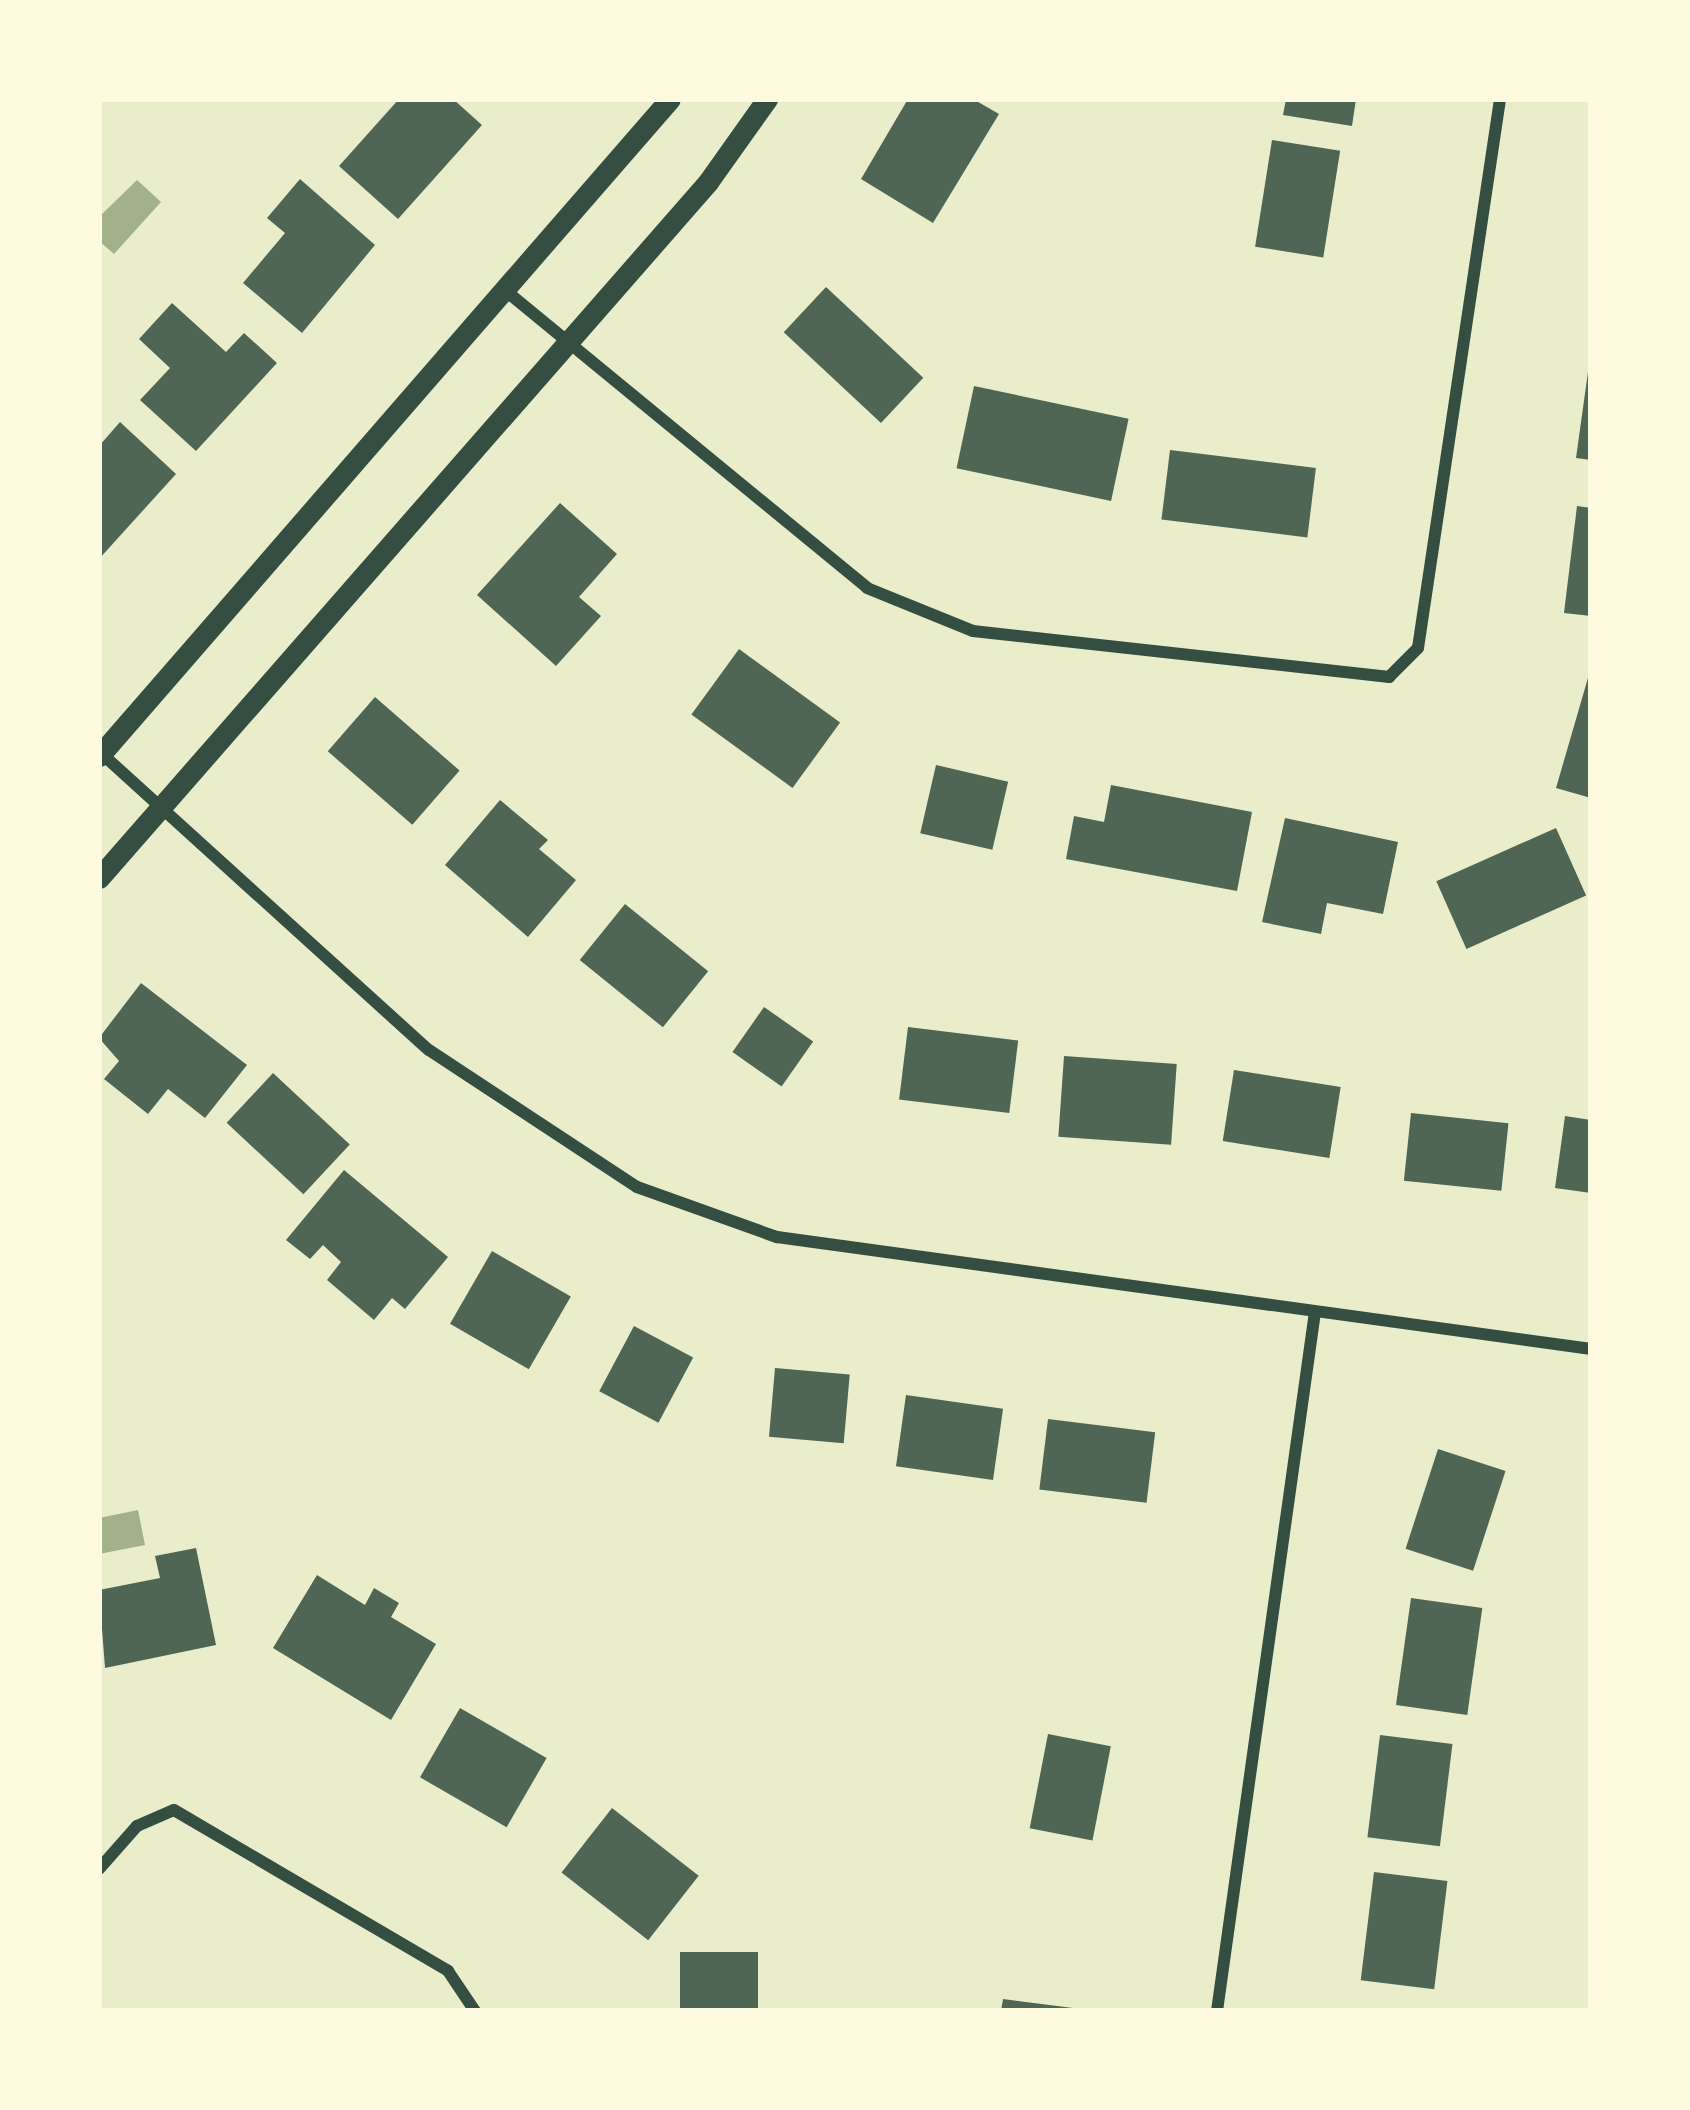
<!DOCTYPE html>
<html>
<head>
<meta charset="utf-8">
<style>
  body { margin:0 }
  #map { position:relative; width:1690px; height:2110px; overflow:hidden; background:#e9edc9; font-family:Raleway,sans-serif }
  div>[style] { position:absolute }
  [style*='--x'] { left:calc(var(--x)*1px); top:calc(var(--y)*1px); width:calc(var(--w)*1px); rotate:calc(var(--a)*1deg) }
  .water>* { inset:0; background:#a3b18a }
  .building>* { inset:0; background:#4f6655; transform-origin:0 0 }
  .minor>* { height:12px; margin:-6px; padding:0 6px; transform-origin:6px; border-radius:6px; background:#344e41 }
  .tertiary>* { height:21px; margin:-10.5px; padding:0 10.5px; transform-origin:10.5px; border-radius:10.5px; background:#344e41 }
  span { translate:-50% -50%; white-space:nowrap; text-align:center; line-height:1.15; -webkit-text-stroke:10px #fefae0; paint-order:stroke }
  .frame { position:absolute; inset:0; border:102px solid #fefae0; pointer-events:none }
</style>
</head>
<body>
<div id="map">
  <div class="water">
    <i style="clip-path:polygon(137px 180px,161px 202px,114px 254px,99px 241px,99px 217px)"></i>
    <i style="clip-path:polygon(138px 1510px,145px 1545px,99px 1554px,99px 1518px)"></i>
  </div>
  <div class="building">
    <i style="clip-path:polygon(399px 99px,453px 99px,482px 125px,398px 219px,339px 166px)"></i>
    <i style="clip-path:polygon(908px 99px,973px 99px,999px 114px,933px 223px,861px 179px)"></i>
    <i style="clip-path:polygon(1286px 99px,1356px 99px,1352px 126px,1283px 115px)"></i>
    <i style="left:1272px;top:140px;width:69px;height:108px;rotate:9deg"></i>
    <i style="clip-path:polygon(300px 179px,375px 245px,302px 333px,243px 283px,285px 233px,267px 218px)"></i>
    <i style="left:826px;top:287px;width:133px;height:62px;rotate:43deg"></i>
    <i style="clip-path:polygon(172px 303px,226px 352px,244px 333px,277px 363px,196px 451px,140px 400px,170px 368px,139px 339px)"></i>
    <i style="clip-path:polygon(1588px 372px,1591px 372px,1591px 460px,1576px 458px)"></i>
    <i style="left:974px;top:386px;width:158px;height:84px;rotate:12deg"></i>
    <i style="clip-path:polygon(120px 422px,176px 474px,99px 559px,99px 446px)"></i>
    <i style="left:1170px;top:450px;width:147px;height:70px;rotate:7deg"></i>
    <i style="clip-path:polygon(560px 503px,617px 554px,579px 597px,601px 616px,556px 666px,477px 595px)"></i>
    <i style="clip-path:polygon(1577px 506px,1591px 508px,1591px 616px,1564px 613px)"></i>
    <i style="left:739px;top:649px;width:125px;height:81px;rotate:36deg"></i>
    <i style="clip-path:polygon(1590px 671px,1591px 671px,1591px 798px,1556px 788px)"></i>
    <i style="left:375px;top:697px;width:112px;height:72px;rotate:41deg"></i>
    <i style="left:936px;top:765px;width:74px;height:70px;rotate:13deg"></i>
    <i style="clip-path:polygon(1111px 785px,1252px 812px,1237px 891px,1066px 859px,1074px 816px,1104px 822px)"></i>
    <i style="clip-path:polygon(500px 800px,548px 840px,539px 849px,576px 880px,528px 937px,445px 865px)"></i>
    <i style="clip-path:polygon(1285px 818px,1398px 842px,1383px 914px,1327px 903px,1321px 934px,1262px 922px)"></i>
    <i style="left:1556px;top:828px;width:74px;height:131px;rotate:66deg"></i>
    <i style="left:625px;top:904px;width:107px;height:72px;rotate:39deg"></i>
    <i style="clip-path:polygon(141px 983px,247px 1065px,205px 1118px,168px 1089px,148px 1114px,104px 1079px,119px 1061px,99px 1038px)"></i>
    <i style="left:764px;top:1007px;width:60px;height:55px;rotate:35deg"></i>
    <i style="left:908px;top:1027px;width:111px;height:73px;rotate:7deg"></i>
    <i style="left:1064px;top:1056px;width:113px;height:81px;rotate:4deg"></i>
    <i style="left:1234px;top:1070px;width:108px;height:72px;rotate:9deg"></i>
    <i style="left:273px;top:1073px;width:105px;height:68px;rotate:43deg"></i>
    <i style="left:1411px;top:1113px;width:98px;height:68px;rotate:6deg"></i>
    <i style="clip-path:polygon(1565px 1116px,1591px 1120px,1591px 1193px,1555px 1188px)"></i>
    <i style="clip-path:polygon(344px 1170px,448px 1257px,405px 1309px,392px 1298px,374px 1320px,327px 1280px,341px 1262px,323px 1245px,310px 1259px,286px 1240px)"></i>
    <i style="left:492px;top:1251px;width:91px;height:84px;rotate:30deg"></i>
    <i style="left:634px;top:1326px;width:67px;height:74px;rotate:28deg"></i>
    <i style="left:775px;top:1368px;width:75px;height:69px;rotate:5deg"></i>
    <i style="left:906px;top:1395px;width:98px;height:72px;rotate:8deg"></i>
    <i style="left:1048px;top:1419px;width:108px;height:71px;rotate:7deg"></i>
    <i style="left:1438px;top:1449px;width:71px;height:105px;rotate:18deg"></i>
    <i style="clip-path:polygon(196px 1548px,216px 1645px,105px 1668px,99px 1590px,160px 1578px,155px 1556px)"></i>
    <i style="clip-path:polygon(317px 1575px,365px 1605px,374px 1588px,399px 1603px,391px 1617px,436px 1644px,391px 1720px,273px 1648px)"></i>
    <i style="left:1411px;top:1598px;width:72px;height:108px;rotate:8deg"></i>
    <i style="left:460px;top:1708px;width:100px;height:80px;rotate:30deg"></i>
    <i style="left:1048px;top:1734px;width:64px;height:96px;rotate:11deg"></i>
    <i style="left:1380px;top:1735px;width:73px;height:103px;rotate:7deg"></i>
    <i style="left:612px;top:1808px;width:110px;height:82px;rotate:38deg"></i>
    <i style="left:1374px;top:1872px;width:74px;height:109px;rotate:7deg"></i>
    <i style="left:680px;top:1952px;width:78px;height:59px"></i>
    <i style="clip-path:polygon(1003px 1999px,1073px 2008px,1073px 2011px,1001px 2011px)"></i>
  </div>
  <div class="minor">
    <i style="--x:506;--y:291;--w:467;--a:39.4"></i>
    <i style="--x:867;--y:588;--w:114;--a:22.1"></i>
    <i style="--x:973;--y:631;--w:419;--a:6.3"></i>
    <i style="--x:1389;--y:677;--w:41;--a:-45"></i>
    <i style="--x:1418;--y:648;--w:555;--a:-81.5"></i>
    <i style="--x:101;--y:753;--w:442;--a:42.2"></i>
    <i style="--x:429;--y:1050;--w:249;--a:33.4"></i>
    <i style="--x:637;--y:1187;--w:149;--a:19.7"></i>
    <i style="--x:777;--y:1237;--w:822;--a:7.83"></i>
    <i style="--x:99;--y:1869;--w:57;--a:-48.5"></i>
    <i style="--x:137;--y:1826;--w:40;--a:-23.4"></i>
    <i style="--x:174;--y:1810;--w:318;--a:30.4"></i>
    <i style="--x:448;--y:1971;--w:48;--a:56"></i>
    <i style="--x:1217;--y:2011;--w:706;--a:-82.02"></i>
  </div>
  <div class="tertiary">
    <i style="--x:99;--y:756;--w:870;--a:-49.01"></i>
    <i style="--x:99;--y:878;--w:925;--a:-48.81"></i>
    <i style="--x:708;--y:182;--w:102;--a:-54.6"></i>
  </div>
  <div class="frame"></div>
</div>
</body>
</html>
